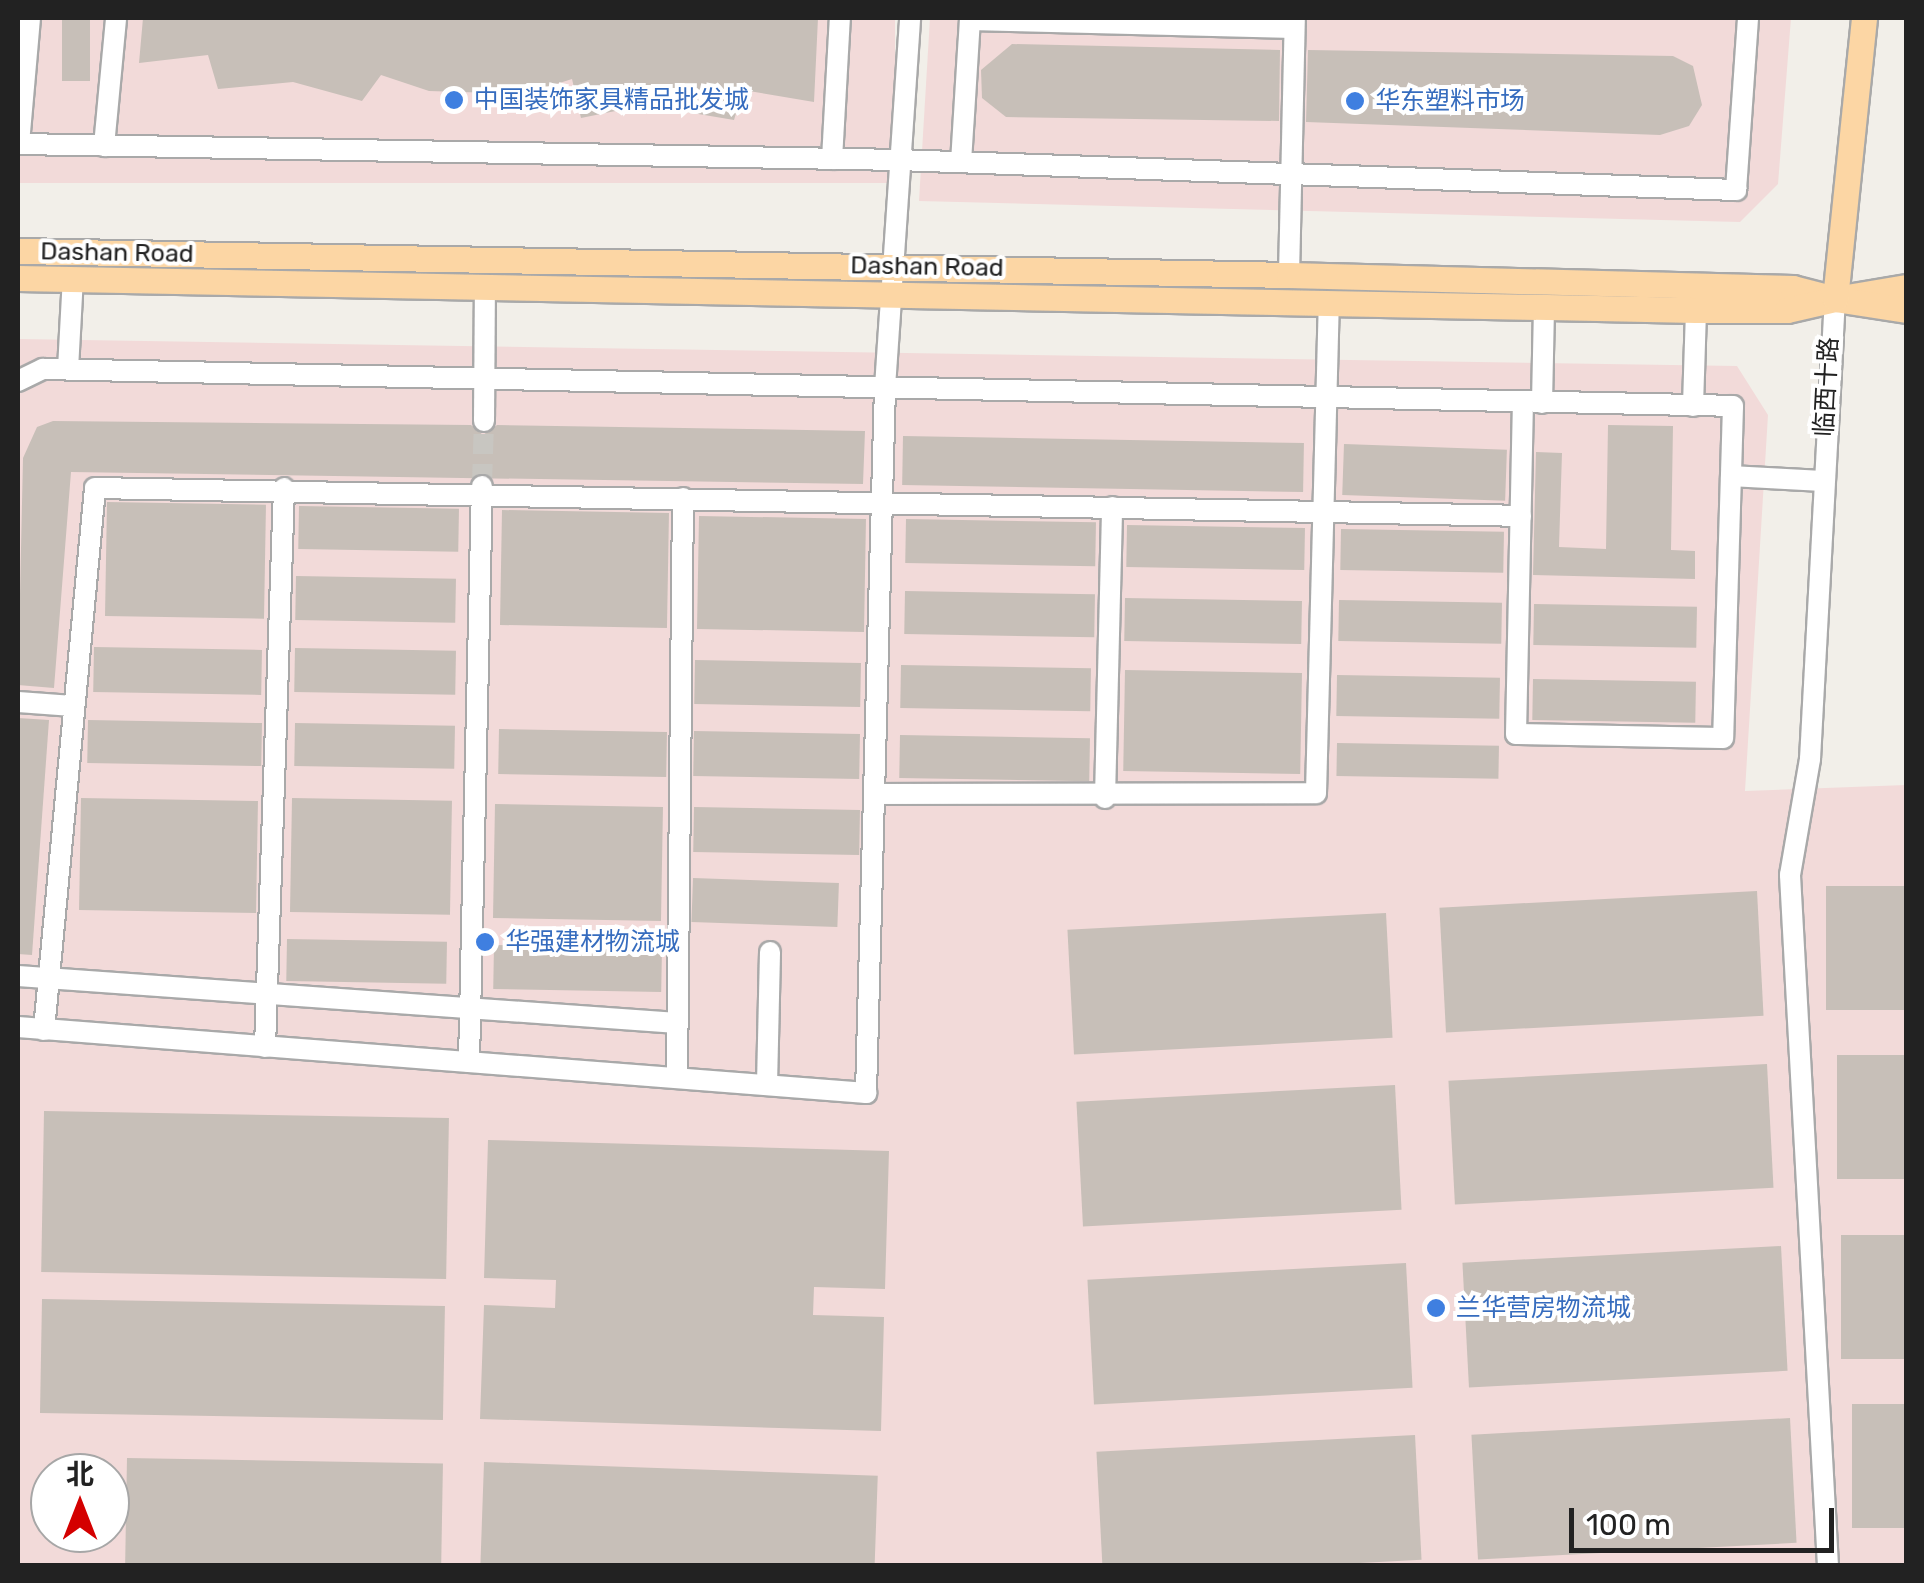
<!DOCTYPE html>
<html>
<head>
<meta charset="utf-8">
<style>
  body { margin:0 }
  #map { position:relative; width:1924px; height:1583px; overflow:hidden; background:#f2efe9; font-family:Rubik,"Noto Sans SC",sans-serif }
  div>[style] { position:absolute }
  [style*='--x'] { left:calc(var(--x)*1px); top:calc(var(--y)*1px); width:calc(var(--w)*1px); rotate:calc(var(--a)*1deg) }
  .commercial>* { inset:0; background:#f2dad9; transform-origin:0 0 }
  .building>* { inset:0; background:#c7bfb8; transform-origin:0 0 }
  .minor-tunnel>* { height:20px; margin-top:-10px; transform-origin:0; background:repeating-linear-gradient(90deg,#c8c6c1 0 20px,transparent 0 30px) }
  .roads { filter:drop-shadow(2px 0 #a9a9a9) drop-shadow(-2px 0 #a9a9a9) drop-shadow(0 2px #a9a9a9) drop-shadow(0 -2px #a9a9a9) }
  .minor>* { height:20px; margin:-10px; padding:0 10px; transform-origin:10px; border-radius:10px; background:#fff }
  .major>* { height:25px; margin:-12.5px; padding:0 12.5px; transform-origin:12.5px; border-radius:12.5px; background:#fcd6a4 }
  .dots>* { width:28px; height:28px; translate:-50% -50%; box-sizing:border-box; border:5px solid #fff; border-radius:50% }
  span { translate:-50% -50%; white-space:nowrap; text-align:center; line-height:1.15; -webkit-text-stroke:8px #fff; paint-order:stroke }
  .shop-label { font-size:25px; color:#366cbe }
  .left { translate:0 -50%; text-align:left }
  .street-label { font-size:25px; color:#222 }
  .frame { position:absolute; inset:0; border:20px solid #222; pointer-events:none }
  .north { position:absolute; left:30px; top:1453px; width:100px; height:100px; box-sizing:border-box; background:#fff; border:2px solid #a7a7a7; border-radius:50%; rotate:0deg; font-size:28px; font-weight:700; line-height:40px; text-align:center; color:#222 }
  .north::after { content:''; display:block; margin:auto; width:35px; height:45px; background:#d40000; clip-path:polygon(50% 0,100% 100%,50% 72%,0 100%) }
  .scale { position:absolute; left:1569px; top:1508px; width:265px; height:45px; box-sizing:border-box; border:5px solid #222; border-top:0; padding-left:12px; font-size:30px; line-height:35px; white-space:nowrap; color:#222; -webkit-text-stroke:8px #fff; paint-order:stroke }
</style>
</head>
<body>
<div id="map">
  <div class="commercial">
    <i style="left:18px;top:18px;width:877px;height:165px"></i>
    <i style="clip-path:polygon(930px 18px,1791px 18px,1778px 184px,1740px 222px,919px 201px)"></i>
    <i style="clip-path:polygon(evenodd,18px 339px,1737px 366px,1768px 415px,1745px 791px,1906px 785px,1906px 1565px,18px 1566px,18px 339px,50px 1473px,110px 1473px,110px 1533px,50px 1533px,50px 1473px)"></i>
  </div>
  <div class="building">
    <i style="left:62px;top:18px;width:28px;height:63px"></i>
    <i style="clip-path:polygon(143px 18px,818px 18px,814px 102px,743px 90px,734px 120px,645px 105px,581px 118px,572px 79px,525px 94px,429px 91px,381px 75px,362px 101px,293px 82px,218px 89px,208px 55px,139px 63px)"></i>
    <i style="clip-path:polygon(1012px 44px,1280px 50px,1279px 121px,1006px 117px,982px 98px,981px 70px)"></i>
    <i style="clip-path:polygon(1308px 50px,1673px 56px,1693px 66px,1702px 105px,1689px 126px,1660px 135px,1306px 122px)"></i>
    <i style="clip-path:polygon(53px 421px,471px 425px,483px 435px,497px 425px,865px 431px,863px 484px,71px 472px,54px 688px,18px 685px,23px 458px,37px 427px)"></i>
    <i style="clip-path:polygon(1608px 425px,1673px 426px,1671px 550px,1695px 551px,1695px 579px,1533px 575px,1536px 452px,1562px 453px,1559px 547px,1606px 549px)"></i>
    <i style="left:903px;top:436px;width:401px;height:49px;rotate:1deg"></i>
    <i style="left:1344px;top:444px;width:163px;height:51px;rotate:2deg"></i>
    <i style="left:107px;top:502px;width:159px;height:114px;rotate:1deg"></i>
    <i style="left:299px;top:506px;width:160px;height:43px;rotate:1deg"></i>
    <i style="left:502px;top:510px;width:167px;height:115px;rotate:1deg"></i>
    <i style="left:699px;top:516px;width:167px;height:113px;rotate:1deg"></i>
    <i style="left:906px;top:519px;width:190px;height:44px;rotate:1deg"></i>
    <i style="left:1127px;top:525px;width:178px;height:42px;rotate:1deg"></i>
    <i style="left:1341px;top:529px;width:163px;height:41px;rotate:1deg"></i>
    <i style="left:296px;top:576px;width:160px;height:44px;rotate:1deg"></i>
    <i style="left:905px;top:591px;width:190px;height:43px;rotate:1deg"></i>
    <i style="left:1125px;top:598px;width:177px;height:43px;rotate:1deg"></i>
    <i style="left:1339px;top:600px;width:163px;height:41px;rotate:1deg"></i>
    <i style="left:1534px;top:604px;width:163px;height:41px;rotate:1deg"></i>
    <i style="left:94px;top:647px;width:168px;height:45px;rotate:1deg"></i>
    <i style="left:295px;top:648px;width:161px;height:44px;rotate:1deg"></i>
    <i style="left:695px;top:660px;width:166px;height:44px;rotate:1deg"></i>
    <i style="left:901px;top:665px;width:190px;height:43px;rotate:1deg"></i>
    <i style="left:1125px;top:670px;width:177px;height:101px;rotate:1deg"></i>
    <i style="left:1337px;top:675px;width:163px;height:41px;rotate:1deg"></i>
    <i style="left:1533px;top:679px;width:163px;height:41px;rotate:1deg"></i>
    <i style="clip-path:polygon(18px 718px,49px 720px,32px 955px,18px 954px)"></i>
    <i style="left:88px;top:720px;width:174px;height:43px;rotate:1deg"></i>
    <i style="left:295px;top:723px;width:160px;height:43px;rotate:1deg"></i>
    <i style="left:499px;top:729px;width:168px;height:45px;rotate:1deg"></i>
    <i style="left:694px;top:731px;width:166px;height:45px;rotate:1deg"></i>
    <i style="left:900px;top:735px;width:190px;height:43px;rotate:1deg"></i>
    <i style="left:1337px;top:743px;width:162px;height:33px;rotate:1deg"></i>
    <i style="left:81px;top:798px;width:177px;height:112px;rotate:1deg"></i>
    <i style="left:292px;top:798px;width:160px;height:114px;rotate:1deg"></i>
    <i style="left:495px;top:804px;width:168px;height:114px;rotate:1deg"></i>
    <i style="left:694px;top:807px;width:166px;height:45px;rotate:1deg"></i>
    <i style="left:693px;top:878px;width:146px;height:44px;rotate:2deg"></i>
    <i style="left:1906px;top:886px;width:124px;height:80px;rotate:90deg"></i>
    <i style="left:1757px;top:891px;width:125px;height:318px;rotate:87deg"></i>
    <i style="left:1386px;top:913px;width:125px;height:319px;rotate:87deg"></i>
    <i style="left:287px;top:939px;width:160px;height:42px;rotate:1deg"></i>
    <i style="left:494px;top:945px;width:168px;height:44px;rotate:1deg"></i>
    <i style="left:1906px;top:1055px;width:124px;height:69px;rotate:90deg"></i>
    <i style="left:1767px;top:1064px;width:124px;height:319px;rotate:87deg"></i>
    <i style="left:1395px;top:1085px;width:125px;height:319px;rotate:87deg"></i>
    <i style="left:44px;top:1111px;width:405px;height:161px;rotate:1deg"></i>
    <i style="clip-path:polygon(488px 1140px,889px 1151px,885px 1289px,814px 1287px,813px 1315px,884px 1317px,881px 1431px,480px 1419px,484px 1305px,555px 1308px,556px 1280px,484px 1278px)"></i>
    <i style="left:1906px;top:1235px;width:124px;height:65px;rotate:90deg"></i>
    <i style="left:1781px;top:1246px;width:125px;height:319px;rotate:87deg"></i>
    <i style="left:1406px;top:1263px;width:125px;height:319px;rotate:87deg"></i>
    <i style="left:42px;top:1299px;width:403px;height:114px;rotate:1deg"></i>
    <i style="left:1906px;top:1404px;width:124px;height:54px;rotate:90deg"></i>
    <i style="left:1790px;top:1418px;width:125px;height:319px;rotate:87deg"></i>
    <i style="left:1415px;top:1435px;width:125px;height:319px;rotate:87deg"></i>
    <i style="left:127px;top:1458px;width:316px;height:108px;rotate:1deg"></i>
    <i style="left:484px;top:1462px;width:394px;height:104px;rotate:2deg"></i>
  </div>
  <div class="minor-tunnel">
    <i style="--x:482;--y:484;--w:63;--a:-88.2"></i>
  </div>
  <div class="roads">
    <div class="minor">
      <i style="--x:30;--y:18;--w:126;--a:95"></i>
      <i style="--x:19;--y:144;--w:879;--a:1.04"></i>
      <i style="--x:898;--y:160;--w:839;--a:2.05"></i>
      <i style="--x:1736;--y:190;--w:172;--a:-86"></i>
      <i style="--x:970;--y:20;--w:324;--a:1.4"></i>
      <i style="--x:104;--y:146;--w:129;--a:-84.6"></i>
      <i style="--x:832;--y:159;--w:141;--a:-86.8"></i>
      <i style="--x:961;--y:162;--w:144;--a:-86.4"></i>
      <i style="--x:1289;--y:275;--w:257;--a:-88.7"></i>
      <i style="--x:68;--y:369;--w:91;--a:-86.9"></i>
      <i style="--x:18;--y:381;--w:28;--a:-26"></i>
      <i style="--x:43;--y:369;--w:1690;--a:1.25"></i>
      <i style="--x:1733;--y:406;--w:332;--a:91.7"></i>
      <i style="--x:1723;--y:738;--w:207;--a:-178.9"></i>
      <i style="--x:1516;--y:734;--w:331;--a:-88.8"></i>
      <i style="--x:1542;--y:403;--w:98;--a:-88.8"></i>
      <i style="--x:1693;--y:406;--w:96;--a:-88.2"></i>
      <i style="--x:484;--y:421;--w:134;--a:-89.6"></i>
      <i style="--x:1731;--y:476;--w:91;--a:3.1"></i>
      <i style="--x:18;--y:702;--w:55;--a:4.2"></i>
      <i style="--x:874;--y:794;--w:442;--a:-0.1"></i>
      <i style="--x:1316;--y:793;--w:488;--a:-88.5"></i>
      <i style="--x:1105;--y:798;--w:291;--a:-88.6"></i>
      <i style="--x:18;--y:976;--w:661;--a:4.08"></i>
      <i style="--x:18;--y:1027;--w:851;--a:4.45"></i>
      <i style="--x:866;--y:1093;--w:706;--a:-88.46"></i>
      <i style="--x:885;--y:387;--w:370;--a:-86.1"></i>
      <i style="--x:44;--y:1030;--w:544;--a:-84.62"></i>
      <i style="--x:95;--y:488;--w:1426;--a:1.12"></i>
      <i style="--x:265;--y:1047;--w:559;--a:-88.05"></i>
      <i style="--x:469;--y:1062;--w:576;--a:-88.71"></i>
      <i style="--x:677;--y:1078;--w:580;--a:-89.41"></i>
      <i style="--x:767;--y:1085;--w:133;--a:-88.7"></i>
      <i style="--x:1828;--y:1566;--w:692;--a:-93.15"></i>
      <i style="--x:1790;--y:875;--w:118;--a:-80.2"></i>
      <i style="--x:1810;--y:759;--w:461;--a:-86.9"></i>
    </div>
    <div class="major">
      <i style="--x:18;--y:251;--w:1271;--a:1.08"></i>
      <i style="--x:1289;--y:275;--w:504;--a:1.48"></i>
      <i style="--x:1793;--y:288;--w:43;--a:14.7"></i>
      <i style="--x:1835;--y:299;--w:72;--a:-9.6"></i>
      <i style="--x:18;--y:278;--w:1678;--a:1.09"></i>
      <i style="--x:1696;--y:310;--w:91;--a:0"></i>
      <i style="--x:1787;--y:310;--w:49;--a:-12.9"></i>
      <i style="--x:1835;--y:299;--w:72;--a:8.8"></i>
      <i style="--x:1835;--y:299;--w:282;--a:-84.1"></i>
    </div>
  </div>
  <div class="dots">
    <i style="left:454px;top:100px;background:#3f7fe0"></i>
    <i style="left:1355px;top:101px;background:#3f7fe0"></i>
    <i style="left:485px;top:942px;background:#3f7fe0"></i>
    <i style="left:1436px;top:1308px;background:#3f7fe0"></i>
  </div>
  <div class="shop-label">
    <span class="left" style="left:474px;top:100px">中国装饰家具精品批发城</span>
    <span class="left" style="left:1375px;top:101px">华东塑料市场</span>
    <span class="left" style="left:505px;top:942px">华强建材物流城</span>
    <span class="left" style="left:1456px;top:1308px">兰华营房物流城</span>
  </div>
  <div class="street-label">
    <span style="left:117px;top:253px;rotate:1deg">Dashan Road</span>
    <span style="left:927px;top:267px;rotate:1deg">Dashan Road</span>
    <span style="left:1827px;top:387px;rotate:-87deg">临西十路</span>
  </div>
  <div class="frame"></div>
  <div class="north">北</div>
  <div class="scale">100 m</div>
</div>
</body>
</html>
